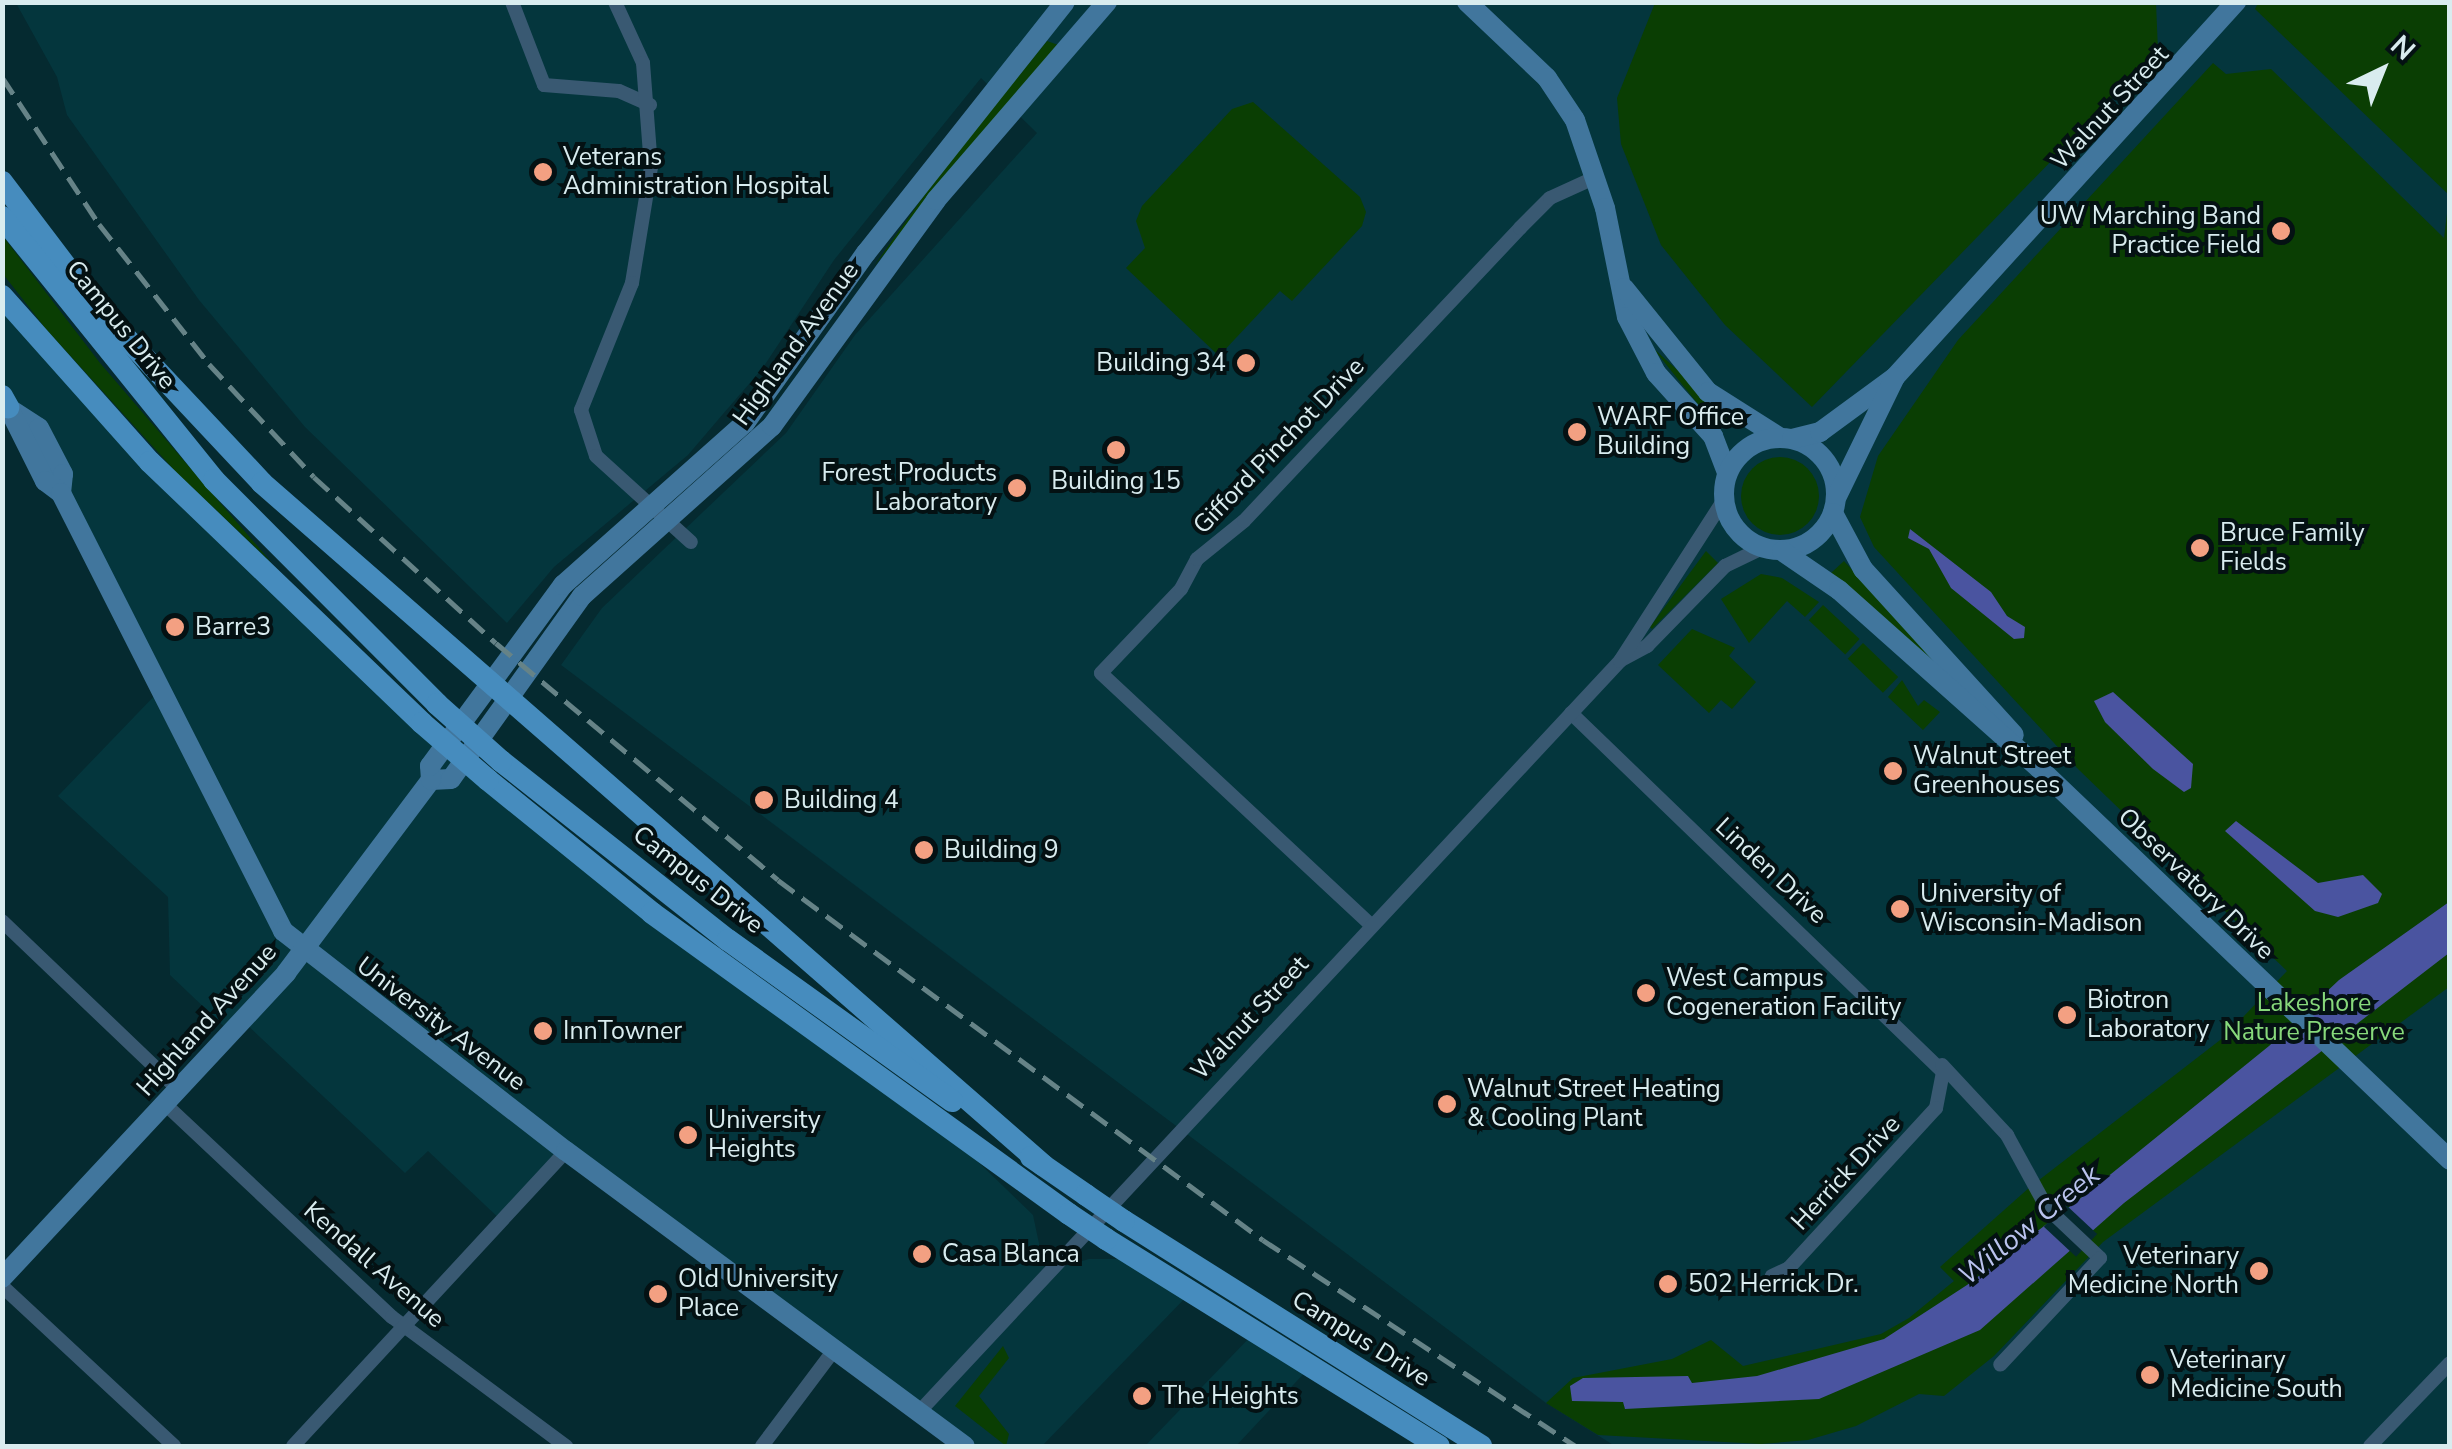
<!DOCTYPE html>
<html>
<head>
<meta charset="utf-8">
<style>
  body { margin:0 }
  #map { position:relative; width:2452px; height:1449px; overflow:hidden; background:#052a30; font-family:"Nunito Sans",sans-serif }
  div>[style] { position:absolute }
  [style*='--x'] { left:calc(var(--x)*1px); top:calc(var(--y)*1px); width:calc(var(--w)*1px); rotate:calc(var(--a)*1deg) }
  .built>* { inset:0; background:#04363d }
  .green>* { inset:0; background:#0a3e03; transform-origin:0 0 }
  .round { border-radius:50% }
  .water>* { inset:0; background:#4a54a0 }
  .pier>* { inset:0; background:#052a30; transform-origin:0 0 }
  .street>* { height:14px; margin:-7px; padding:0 7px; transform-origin:7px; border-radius:7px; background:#395972 }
  .secondary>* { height:20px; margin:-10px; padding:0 10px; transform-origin:10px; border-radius:10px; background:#41769d }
  .secondary>.ring { margin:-10px; padding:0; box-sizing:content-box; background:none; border:20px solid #41769d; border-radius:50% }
  .primary>* { height:22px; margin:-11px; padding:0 11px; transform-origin:11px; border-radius:11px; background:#468cbe }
  .rail>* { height:5px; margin-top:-2.5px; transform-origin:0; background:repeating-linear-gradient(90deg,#668387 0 20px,transparent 0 30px) }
  .primary-bridge>* { height:22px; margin:-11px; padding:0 11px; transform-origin:11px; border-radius:11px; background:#468cbe }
  .dots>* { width:28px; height:28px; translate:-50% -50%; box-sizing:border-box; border:5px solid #041113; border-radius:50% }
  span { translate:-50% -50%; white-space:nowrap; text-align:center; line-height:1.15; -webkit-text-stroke:8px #041113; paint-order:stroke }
  .street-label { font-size:25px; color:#d9ecef }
  .poi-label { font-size:25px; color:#d9ecef }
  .left { translate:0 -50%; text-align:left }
  .right { translate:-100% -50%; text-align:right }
  .park-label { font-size:25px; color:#87d97b }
  .water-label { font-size:28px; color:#bac3ee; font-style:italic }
  .frame { position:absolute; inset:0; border:5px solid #d9ecef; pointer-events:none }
  .north { position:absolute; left:2332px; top:20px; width:100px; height:100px; -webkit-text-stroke:8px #041113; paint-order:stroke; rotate:43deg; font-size:28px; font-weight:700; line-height:40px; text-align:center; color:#d9ecef }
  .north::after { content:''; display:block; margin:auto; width:35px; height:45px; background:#d9ecef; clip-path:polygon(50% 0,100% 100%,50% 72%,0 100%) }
</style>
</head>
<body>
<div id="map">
  <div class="built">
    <i style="clip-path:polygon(16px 3px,2449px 3px,2449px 1446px,1615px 1446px,1546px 1403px,561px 665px,602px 608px,786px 433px,855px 335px,1037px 133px,981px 78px,834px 260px,762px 369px,723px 414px,688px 455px,554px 567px,507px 623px,305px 427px,199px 300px,67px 115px,57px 77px)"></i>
    <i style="clip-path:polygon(2px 296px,422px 723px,941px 1126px,1033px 1215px,1045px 1272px,1089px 1259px,1119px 1259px,1190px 1293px,1042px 1446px,965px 1446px,566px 1152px,504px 1223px,428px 1151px,405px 1173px,244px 1022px,232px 1034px,170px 975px,168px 897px,58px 796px,160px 690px,3px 396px)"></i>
    <i style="clip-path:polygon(1254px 1333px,1310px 1367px,1236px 1446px,1145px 1446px)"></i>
  </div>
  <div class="green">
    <i style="clip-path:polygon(1655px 3px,2156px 3px,2158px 51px,1812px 407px,1725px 325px,1661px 245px,1621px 144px,1617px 98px)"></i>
    <i style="clip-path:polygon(2258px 3px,2449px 3px,2449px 195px,2255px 9px)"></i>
    <i style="clip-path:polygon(1047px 41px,1061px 46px,874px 266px,943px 169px)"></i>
    <i style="clip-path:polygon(2213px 63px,2226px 74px,2271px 69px,2444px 238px,2449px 197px,2449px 987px,2103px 1242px,1994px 1356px,1944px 1396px,1919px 1394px,1856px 1426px,1808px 1440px,1761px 1444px,1598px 1435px,1546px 1403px,1573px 1378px,1672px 1359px,1711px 1340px,1743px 1366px,1881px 1334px,1909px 1318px,1954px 1281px,1940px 1267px,2030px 1187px,2224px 1037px,2287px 971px,2077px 768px,1874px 547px,1860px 517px,1878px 456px,1958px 340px)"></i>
    <i style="clip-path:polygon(1253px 102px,1360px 197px,1366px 212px,1362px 226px,1292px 301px,1280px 291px,1219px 356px,1126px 268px,1145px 248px,1136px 221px,1142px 206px,1232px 109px)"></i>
    <i style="clip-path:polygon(2px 235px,100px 363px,272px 563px,176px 472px,46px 329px,3px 274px)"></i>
    <i style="clip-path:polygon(1652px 347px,1730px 418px,1727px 423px,1718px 429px)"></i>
    <i class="round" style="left:1741px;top:457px;width:78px;height:78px"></i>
    <i style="clip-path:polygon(1706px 551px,1718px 563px,1652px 629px,1650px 627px)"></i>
    <i style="clip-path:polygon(1844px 561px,1944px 670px,1831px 573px)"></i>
    <i style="clip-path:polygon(1761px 574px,1782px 578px,1819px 602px,1805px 617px,1787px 601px,1749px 643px,1721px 599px)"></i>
    <i style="left:1823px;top:605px;width:50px;height:21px;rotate:43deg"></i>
    <i style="clip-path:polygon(1692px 629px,1735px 648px,1729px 656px,1756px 682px,1732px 709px,1721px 700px,1709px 713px,1658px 665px)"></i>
    <i style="left:1863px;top:643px;width:49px;height:22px;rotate:44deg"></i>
    <i style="clip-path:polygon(1902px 680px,1918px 706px,1924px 700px,1940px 712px,1923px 730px,1888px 697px)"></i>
    <i style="clip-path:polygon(1003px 1346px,1009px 1358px,979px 1396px,1009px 1434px,1006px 1446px,955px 1406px)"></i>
  </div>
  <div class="water">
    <i style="clip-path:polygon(1910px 529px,1991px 592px,2007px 616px,2025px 627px,2024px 638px,2014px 639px,1951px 588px,1929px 549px,1908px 538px)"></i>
    <i style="clip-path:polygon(2113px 692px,2193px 764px,2191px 788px,2184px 792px,2153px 769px,2105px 722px,2094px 701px)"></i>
    <i style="clip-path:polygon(2236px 821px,2318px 883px,2363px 875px,2382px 894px,2378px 903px,2338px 917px,2315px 911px,2225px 831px)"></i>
    <i style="clip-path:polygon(2449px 902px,2449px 953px,2124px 1203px,1980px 1330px,1819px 1399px,1625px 1409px,1623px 1402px,1572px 1401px,1570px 1386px,1583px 1378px,1688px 1376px,1692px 1383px,1757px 1376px,1884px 1339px,1967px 1285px,2090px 1191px,2269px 1046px,2339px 980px)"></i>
  </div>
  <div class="pier">
    <i style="left:2065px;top:1204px;width:44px;height:31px;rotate:43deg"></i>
  </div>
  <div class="street">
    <i style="--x:512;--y:2;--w:89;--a:68.9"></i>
    <i style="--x:544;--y:85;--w:75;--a:4.6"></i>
    <i style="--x:619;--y:91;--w:34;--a:24"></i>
    <i style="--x:615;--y:2;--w:67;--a:65.3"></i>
    <i style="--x:643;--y:63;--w:104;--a:85.6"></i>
    <i style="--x:651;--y:167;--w:118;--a:99.3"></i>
    <i style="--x:632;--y:283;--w:137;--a:111.9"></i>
    <i style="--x:581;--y:410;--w:48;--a:71.9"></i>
    <i style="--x:596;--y:456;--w:128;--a:42.2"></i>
    <i style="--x:1621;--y:660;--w:30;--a:-28"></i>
    <i style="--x:1647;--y:646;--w:112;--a:-45.7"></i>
    <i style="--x:1725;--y:566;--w:41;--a:-25.9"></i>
    <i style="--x:1571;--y:713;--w:517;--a:43.98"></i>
    <i style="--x:1943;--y:1072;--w:37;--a:101"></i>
    <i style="--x:1936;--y:1108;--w:217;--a:132.6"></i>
    <i style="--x:1789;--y:1268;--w:19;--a:155"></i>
    <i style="--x:2;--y:921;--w:245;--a:43.7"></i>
    <i style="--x:1371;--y:925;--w:369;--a:-137"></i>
    <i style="--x:1101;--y:673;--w:116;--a:-46.4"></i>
    <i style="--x:1181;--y:589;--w:34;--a:-62"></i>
    <i style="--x:1197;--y:559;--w:60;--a:-39"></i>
    <i style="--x:1244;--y:521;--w:403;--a:-46.7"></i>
    <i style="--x:1520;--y:228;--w:42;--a:-45"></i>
    <i style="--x:1550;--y:198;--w:51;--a:-24.5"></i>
    <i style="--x:1942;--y:1065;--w:96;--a:47.1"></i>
    <i style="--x:2007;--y:1135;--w:83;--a:61.3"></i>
    <i style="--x:2047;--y:1208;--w:73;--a:43.3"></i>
    <i style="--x:2100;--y:1258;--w:146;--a:133.1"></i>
    <i style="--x:165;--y:1104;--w:311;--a:43.2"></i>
    <i style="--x:392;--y:1317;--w:217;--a:36.6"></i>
    <i style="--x:2;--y:1286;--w:235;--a:42.9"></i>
    <i style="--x:919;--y:1412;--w:1027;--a:-46.97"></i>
    <i style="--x:1620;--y:661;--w:190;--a:-57.2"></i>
    <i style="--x:293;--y:1446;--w:402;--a:-47.2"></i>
    <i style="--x:762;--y:1446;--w:120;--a:-53.1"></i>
    <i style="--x:2370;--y:1446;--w:115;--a:-46.1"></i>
  </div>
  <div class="secondary">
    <i style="--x:1467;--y:2;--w:110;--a:43.5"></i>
    <i style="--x:1547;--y:78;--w:50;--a:56.3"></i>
    <i style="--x:1575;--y:120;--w:93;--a:71.2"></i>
    <i style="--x:1605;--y:208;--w:111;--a:78.6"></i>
    <i style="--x:1627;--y:317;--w:63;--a:62.6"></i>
    <i style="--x:1656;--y:373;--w:85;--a:47.9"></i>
    <i style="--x:1713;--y:436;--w:40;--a:69"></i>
    <i style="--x:1624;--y:288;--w:134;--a:51.1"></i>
    <i style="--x:1708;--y:392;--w:84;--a:32.4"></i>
    <i style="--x:5;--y:406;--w:40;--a:32.9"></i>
    <i style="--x:39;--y:428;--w:52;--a:62.4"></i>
    <i style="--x:63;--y:474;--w:19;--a:96"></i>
    <i style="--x:8;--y:407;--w:83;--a:63.4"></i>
    <i style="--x:45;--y:481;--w:20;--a:37"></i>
    <i style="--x:61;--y:493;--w:491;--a:63.1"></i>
    <i style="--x:283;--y:931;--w:358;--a:37.9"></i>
    <i style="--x:566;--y:1151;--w:496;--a:36.5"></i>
    <i class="ring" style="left:1724px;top:438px;width:92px;height:92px"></i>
    <i style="--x:1792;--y:439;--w:29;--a:-14"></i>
    <i style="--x:1820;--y:432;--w:93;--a:-36.3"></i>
    <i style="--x:1895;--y:377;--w:507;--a:-47.72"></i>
    <i style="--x:1837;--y:496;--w:132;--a:-64"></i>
    <i style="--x:1833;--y:513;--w:64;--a:61.8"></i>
    <i style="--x:1863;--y:569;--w:224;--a:47.7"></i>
    <i style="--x:1782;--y:551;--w:69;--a:34.4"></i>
    <i style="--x:1839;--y:590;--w:268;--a:41.7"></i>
    <i style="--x:2039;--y:768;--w:568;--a:43.64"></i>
    <i style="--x:431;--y:780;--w:20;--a:-3"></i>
    <i style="--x:451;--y:779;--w:225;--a:-54.4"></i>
    <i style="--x:582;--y:596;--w:255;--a:-41.8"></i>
    <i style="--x:772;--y:426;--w:279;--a:-54"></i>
    <i style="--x:936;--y:200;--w:262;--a:-49.2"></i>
    <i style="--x:2;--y:1278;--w:417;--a:-47"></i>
    <i style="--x:286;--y:973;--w:241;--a:-53.1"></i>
    <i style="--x:431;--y:780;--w:14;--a:-94"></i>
    <i style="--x:430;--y:766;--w:225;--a:-53.7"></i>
    <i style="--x:563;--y:585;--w:244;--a:-41.7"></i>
    <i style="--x:745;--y:423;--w:209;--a:-54.6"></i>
    <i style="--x:866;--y:253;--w:320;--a:-51.6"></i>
  </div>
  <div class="primary">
    <i style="--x:2;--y:182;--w:157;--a:52.8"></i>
    <i style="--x:97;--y:307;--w:241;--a:46.8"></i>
    <i style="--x:262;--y:483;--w:1037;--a:41.13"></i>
    <i style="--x:2;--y:217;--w:338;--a:51.1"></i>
    <i style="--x:214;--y:480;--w:316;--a:45.1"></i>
    <i style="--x:2;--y:296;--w:222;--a:48.3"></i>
    <i style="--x:150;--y:462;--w:377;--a:43.8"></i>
    <i style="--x:2;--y:396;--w:13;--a:61"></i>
    <i style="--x:501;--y:761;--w:289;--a:38.3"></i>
    <i style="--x:728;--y:940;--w:276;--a:35.7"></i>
    <i style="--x:488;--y:780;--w:211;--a:39"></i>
    <i style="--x:652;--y:913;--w:514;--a:35.82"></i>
    <i style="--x:1031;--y:1157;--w:67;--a:34.6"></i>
    <i style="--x:1124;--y:1221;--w:422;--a:32.2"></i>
    <i style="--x:1106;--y:1239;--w:392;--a:31.9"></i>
  </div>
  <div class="rail">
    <i style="--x:2;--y:77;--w:176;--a:56.6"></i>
    <i style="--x:99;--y:224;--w:178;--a:51.8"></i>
    <i style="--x:209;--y:364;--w:154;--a:47.1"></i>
    <i style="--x:314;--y:477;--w:246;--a:42.4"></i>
    <i style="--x:496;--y:643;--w:368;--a:40"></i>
    <i style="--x:778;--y:880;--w:604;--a:36.59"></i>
    <i style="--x:1263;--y:1240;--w:375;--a:33.4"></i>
  </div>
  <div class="primary-bridge">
    <i style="--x:437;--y:704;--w:86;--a:41.7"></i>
    <i style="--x:422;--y:723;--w:87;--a:40.8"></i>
    <i style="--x:1086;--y:1195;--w:46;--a:34.4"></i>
    <i style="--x:1069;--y:1214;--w:45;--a:34"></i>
  </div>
  <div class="dots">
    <i style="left:543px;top:172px;background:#f3a082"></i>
    <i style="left:2281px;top:231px;background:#f3a082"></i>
    <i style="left:1246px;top:363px;background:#f3a082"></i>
    <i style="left:1577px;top:432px;background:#f3a082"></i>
    <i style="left:1116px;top:450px;background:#f3a082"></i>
    <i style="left:1017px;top:488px;background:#f3a082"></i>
    <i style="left:2200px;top:548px;background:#f3a082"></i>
    <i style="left:175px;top:627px;background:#f3a082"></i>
    <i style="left:1893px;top:771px;background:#f3a082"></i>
    <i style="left:764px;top:800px;background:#f3a082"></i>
    <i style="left:924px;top:850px;background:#f3a082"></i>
    <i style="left:1900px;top:909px;background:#f3a082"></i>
    <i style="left:1646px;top:993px;background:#f3a082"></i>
    <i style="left:2067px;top:1015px;background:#f3a082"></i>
    <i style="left:543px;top:1031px;background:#f3a082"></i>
    <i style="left:1447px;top:1104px;background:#f3a082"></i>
    <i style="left:688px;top:1135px;background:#f3a082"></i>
    <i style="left:922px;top:1254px;background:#f3a082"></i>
    <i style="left:2259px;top:1271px;background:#f3a082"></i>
    <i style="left:1668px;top:1284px;background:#f3a082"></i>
    <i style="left:658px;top:1294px;background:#f3a082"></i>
    <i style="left:2150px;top:1375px;background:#f3a082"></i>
    <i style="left:1142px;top:1396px;background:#f3a082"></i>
  </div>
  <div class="street-label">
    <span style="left:2110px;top:108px;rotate:-47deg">Walnut Street</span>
    <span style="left:121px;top:325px;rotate:51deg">Campus Drive</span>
    <span style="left:796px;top:344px;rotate:-54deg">Highland Avenue</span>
    <span style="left:1279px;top:446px;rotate:-46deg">Gifford Pinchot Drive</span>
    <span style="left:1771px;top:871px;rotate:43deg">Linden Drive</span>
    <span style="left:698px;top:880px;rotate:38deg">Campus Drive</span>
    <span style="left:2196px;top:884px;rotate:44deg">Observatory Drive</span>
    <span style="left:1250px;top:1018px;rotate:-47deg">Walnut Street</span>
    <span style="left:207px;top:1020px;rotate:-48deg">Highland Avenue</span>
    <span style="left:441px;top:1024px;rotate:37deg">University Avenue</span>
    <span style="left:1846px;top:1173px;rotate:-47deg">Herrick Drive</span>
    <span style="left:374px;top:1265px;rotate:41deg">Kendall Avenue</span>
    <span style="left:1361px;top:1339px;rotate:32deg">Campus Drive</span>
  </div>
  <div class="poi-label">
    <span class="left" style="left:563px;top:172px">Veterans<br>Administration Hospital</span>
    <span class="right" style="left:2261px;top:231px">UW Marching Band<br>Practice Field</span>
    <span class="right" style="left:1226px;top:363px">Building 34</span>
    <span class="left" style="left:1597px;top:432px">WARF Office<br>Building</span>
    <span class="right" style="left:997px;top:488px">Forest Products<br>Laboratory</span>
    <span style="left:1116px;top:481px">Building 15</span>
    <span class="left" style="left:2220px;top:548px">Bruce Family<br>Fields</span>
    <span class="left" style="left:195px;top:627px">Barre3</span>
    <span class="left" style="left:1913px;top:771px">Walnut Street<br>Greenhouses</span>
    <span class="left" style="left:784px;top:800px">Building 4</span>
    <span class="left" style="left:944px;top:850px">Building 9</span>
    <span class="left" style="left:1920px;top:909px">University of<br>Wisconsin-Madison</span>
    <span class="left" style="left:1666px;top:993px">West Campus<br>Cogeneration Facility</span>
    <span class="left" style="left:2087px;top:1015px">Biotron<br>Laboratory</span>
    <span class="left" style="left:563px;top:1031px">InnTowner</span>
    <span class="left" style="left:1467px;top:1104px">Walnut Street Heating<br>&amp; Cooling Plant</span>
    <span class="left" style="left:708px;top:1135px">University<br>Heights</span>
    <span class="left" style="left:942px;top:1254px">Casa Blanca</span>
    <span class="right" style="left:2239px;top:1271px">Veterinary<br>Medicine North</span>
    <span class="left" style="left:678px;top:1294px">Old University<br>Place</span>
    <span class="left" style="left:1688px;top:1284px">502 Herrick Dr.</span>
    <span class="left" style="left:2170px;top:1375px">Veterinary<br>Medicine South</span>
    <span class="left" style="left:1162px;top:1396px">The Heights</span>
  </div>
  <div class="park-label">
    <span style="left:2314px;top:1018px">Lakeshore<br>Nature Preserve</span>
  </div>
  <div class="water-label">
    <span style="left:2029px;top:1225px;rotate:-39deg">Willow Creek</span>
  </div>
  <div class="frame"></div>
  <div class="north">N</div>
</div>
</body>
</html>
